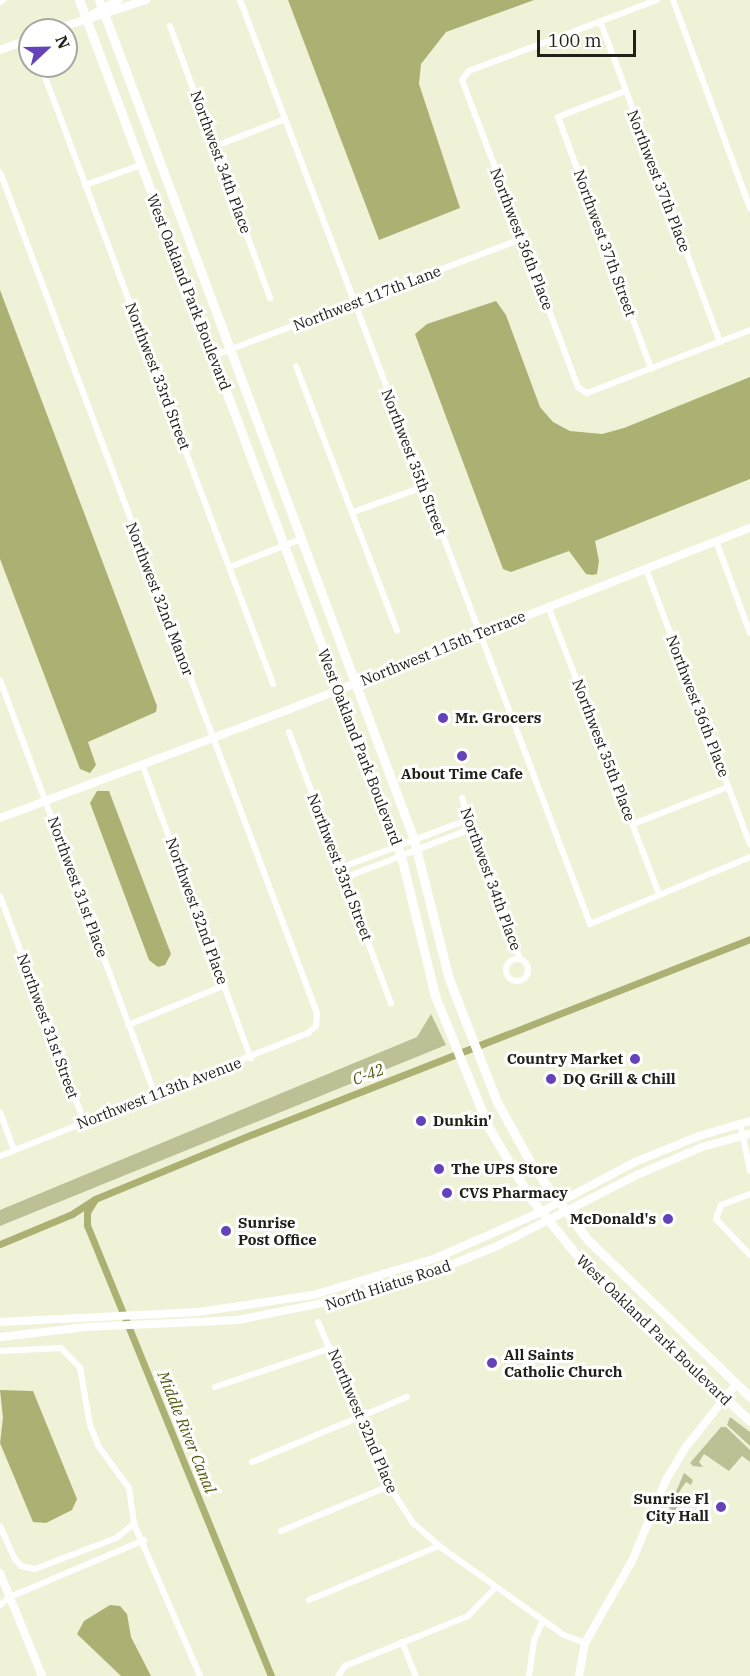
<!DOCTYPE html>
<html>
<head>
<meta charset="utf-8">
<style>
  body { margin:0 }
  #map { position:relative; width:750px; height:1676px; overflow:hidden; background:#f0f2d8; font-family:"IBM Plex Serif",serif }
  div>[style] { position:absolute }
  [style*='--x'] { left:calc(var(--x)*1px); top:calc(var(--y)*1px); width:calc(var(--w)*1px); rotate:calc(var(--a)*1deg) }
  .green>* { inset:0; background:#bdc095 }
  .water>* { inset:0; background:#adb073 }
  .canal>* { height:7px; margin:-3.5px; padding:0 3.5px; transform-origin:3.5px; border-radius:3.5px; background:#adb073 }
  .street>* { height:6px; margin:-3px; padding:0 3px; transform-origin:3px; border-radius:3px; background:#fff }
  .street>.ring { margin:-3px; padding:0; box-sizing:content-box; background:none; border:6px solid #fff; border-radius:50% }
  .secondary>* { height:8px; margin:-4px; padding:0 4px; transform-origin:4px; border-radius:4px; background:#fff }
  .primary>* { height:9px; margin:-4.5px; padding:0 4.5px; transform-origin:4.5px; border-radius:4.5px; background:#fff }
  .dots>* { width:16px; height:16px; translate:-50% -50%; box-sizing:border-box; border:3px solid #fff; border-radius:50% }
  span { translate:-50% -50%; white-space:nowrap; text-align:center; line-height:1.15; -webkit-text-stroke:6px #fff; paint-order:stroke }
  .street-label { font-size:15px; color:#202118 }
  .poi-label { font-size:15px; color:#202118; font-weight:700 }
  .left { translate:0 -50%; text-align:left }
  .right { translate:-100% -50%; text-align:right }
  .water-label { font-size:16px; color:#565811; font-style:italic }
  .north { position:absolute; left:18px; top:18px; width:60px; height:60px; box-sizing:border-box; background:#fff; border:2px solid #a6a6a3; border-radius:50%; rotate:68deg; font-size:16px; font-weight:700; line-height:24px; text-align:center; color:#202118 }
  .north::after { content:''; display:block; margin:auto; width:21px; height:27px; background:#6342ba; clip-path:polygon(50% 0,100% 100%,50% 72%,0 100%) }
  .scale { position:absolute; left:537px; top:30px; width:99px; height:27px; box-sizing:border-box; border:3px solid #202118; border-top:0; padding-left:8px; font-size:18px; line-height:21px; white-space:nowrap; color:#202118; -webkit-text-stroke:4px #fff; paint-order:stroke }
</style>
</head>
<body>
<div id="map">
  <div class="green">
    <i style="clip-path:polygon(431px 1014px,446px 1045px,0 1226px,0 1210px,417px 1037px)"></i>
    <i style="clip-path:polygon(730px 1417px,750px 1432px,750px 1446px,727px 1425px)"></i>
    <i style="clip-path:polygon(721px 1427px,726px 1427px,750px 1450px,750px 1462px,742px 1456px,729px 1471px,704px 1454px,699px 1462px,703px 1467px,693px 1466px,690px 1463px)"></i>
    <i style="clip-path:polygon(684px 1473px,693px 1480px,691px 1485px,686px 1482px,677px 1495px,682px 1500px,677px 1507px,686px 1514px,685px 1519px,669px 1508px)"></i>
  </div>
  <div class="water">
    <i style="clip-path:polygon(288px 0,534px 0,446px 32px,421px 64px,419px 84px,460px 208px,379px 240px)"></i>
    <i style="clip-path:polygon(0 290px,157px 706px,156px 712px,88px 742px,96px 765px,90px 773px,80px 769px,0 559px)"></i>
    <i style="clip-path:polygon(496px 301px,506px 315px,540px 407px,553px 422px,570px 431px,602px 434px,624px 428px,750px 377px,750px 479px,595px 541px,599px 561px,597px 574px,592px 575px,586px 574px,569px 551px,511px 572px,503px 569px,415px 334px,427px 324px)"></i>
    <i style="clip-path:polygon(97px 791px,109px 791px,171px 954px,165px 965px,158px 967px,149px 960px,90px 803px)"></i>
    <i style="clip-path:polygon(0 1390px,33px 1391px,77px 1499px,72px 1510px,46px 1523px,33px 1522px,0 1443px,3px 1418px)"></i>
    <i style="clip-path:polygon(110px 1605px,120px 1606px,127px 1614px,131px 1637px,151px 1676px,121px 1676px,77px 1634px,84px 1621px)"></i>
  </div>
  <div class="canal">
    <i style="--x:94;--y:1201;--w:13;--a:122"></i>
    <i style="--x:87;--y:1212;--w:13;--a:90"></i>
    <i style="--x:87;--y:1225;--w:487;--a:67.8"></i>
    <i style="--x:0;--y:1244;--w:78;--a:-22.6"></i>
    <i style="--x:72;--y:1214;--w:27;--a:-33"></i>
    <i style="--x:95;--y:1199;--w:171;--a:-22.4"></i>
    <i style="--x:253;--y:1134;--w:534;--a:-21.42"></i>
  </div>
  <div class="street">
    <i style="--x:240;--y:0;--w:988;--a:69.25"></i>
    <i style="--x:590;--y:924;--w:173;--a:-22.7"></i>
    <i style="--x:657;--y:0;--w:201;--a:159.3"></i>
    <i style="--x:469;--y:71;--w:11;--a:128"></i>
    <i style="--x:462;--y:80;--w:328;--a:69.3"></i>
    <i style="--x:578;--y:387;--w:11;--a:34"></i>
    <i style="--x:587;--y:393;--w:175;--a:-21.1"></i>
    <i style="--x:673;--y:0;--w:222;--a:69.7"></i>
    <i style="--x:0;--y:2;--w:4;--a:-34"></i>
    <i style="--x:600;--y:21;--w:343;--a:69.5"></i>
    <i style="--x:170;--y:26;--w:290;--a:69.8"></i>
    <i style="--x:42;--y:69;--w:657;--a:69.41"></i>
    <i style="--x:625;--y:91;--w:72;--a:158.8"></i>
    <i style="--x:558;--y:117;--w:269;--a:69.7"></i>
    <i style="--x:216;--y:146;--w:74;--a:-21.4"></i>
    <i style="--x:0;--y:172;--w:899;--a:69.35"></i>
    <i style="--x:317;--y:1013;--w:13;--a:94"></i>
    <i style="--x:316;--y:1026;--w:11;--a:139"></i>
    <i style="--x:308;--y:1033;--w:332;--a:158.2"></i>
    <i style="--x:85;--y:185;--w:59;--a:-19.7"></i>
    <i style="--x:213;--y:356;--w:329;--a:-20.8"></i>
    <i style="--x:296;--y:366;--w:283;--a:69.1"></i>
    <i style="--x:353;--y:512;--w:74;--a:-19.7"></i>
    <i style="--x:716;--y:541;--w:98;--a:69.7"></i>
    <i style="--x:230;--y:567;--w:76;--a:-21.5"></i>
    <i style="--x:646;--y:569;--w:294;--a:69.3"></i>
    <i style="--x:548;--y:606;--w:309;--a:68.9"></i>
    <i style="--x:0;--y:680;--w:443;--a:69.5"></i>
    <i style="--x:289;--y:732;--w:290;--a:69.4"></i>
    <i style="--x:142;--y:764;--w:314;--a:69.7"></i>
    <i style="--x:462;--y:798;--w:171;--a:70.2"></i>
    <i style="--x:633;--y:824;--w:102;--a:-21.3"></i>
    <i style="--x:340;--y:868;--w:139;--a:-20.7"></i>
    <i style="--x:344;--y:878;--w:138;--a:-21.2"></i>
    <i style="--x:0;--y:896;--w:241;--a:69.6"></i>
    <i class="ring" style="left:506px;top:959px;width:16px;height:16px"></i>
    <i style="--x:128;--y:1025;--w:105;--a:-22.4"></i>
    <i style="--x:0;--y:1112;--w:40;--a:69.8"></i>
    <i style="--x:740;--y:1123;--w:49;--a:78.2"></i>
    <i style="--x:750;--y:1194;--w:31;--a:159"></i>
    <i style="--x:721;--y:1205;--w:15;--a:110"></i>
    <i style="--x:716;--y:1219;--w:50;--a:46.6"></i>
    <i style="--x:318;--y:1322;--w:179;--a:66.6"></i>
    <i style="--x:389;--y:1486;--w:44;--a:57"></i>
    <i style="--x:413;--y:1523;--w:35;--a:41"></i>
    <i style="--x:439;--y:1546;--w:153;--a:35.5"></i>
    <i style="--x:564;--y:1635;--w:22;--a:21"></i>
    <i style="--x:0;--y:1351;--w:61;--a:-2.8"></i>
    <i style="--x:61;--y:1348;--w:28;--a:46"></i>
    <i style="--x:80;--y:1368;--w:58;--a:80"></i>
    <i style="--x:90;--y:1425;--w:24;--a:68"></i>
    <i style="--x:99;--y:1447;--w:51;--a:53.8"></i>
    <i style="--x:129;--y:1488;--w:36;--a:82"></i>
    <i style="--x:134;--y:1524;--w:166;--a:66.5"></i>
    <i style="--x:215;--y:1387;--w:122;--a:-18.6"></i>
    <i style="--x:252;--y:1462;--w:168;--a:-22.8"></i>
    <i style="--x:0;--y:1526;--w:36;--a:66"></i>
    <i style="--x:15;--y:1559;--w:9;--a:49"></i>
    <i style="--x:21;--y:1566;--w:14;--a:12"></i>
    <i style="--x:35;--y:1569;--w:87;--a:-20.9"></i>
    <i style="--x:116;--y:1538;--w:23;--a:-38"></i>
    <i style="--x:281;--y:1531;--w:117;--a:-22.6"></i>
    <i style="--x:309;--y:1600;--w:141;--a:-22.6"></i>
    <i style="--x:0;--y:1605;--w:13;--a:-39"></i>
    <i style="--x:10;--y:1597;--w:146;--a:-23"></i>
    <i style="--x:402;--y:1642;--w:37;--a:68"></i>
    <i style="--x:338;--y:1676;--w:12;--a:-55"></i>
    <i style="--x:345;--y:1666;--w:133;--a:-22.1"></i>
    <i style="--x:468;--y:1616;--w:40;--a:-46"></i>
    <i style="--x:529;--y:1676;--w:35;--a:-82"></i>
    <i style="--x:534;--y:1641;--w:23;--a:-67"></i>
  </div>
  <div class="secondary">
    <i style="--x:86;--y:18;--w:37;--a:-29"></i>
    <i style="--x:53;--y:30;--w:98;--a:-17.9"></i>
    <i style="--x:0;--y:50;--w:32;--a:-20"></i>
    <i style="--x:0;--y:818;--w:310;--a:-20.6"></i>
    <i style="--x:290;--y:709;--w:494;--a:-21.5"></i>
    <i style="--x:0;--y:1322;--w:198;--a:-2.9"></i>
    <i style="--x:198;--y:1312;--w:116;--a:-8.4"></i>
    <i style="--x:313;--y:1295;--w:128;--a:-16.7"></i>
    <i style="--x:436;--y:1258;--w:115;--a:-23.7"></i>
    <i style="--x:541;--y:1212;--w:106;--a:-28"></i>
    <i style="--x:635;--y:1162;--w:69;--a:-22.1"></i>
    <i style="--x:699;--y:1136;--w:53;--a:-16.4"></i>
    <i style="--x:0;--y:1337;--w:87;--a:-6.6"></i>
    <i style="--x:86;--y:1327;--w:152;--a:-2.6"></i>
    <i style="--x:238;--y:1320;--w:126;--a:-11.4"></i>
    <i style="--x:362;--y:1295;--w:59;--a:-16.9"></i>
    <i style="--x:418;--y:1278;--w:83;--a:-21.9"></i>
    <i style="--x:495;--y:1247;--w:161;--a:-26.9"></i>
    <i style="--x:639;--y:1174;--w:69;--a:-23.2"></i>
    <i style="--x:702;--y:1147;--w:50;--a:-15.2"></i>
    <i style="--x:0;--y:1573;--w:111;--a:67.8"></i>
    <i style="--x:579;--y:1676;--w:34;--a:-80"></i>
    <i style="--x:585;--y:1643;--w:95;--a:-60.2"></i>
    <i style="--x:632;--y:1561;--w:88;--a:-67.2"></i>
    <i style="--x:666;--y:1480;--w:37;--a:-59"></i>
    <i style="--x:685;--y:1448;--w:82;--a:-51.4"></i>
  </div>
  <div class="primary">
    <i style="--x:79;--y:0;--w:915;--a:69.39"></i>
    <i style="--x:401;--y:856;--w:144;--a:76.3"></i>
    <i style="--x:435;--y:996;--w:143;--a:67.8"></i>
    <i style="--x:489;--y:1128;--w:82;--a:59.4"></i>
    <i style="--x:531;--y:1199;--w:90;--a:50.8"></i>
    <i style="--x:588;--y:1269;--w:222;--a:43.2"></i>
    <i style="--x:99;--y:0;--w:897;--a:69.44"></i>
    <i style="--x:414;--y:840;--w:143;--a:75.9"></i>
    <i style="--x:449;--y:979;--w:132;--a:68.7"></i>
    <i style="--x:497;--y:1102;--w:74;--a:61"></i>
    <i style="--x:533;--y:1167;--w:90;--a:53.1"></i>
    <i style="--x:587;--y:1239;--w:227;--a:44.1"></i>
  </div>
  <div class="dots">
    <i style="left:443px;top:718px;background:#6342ba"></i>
    <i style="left:462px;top:756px;background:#6342ba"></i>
    <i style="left:635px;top:1059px;background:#6342ba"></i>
    <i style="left:551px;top:1079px;background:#6342ba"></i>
    <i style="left:421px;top:1121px;background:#6342ba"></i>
    <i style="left:439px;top:1169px;background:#6342ba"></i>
    <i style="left:447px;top:1193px;background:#6342ba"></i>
    <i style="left:668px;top:1219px;background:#6342ba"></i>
    <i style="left:226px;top:1231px;background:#6342ba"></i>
    <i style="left:492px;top:1363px;background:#6342ba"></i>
    <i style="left:721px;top:1507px;background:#6342ba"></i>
  </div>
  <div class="street-label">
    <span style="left:221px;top:162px;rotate:70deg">Northwest 34th Place</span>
    <span style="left:659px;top:181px;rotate:69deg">Northwest 37th Place</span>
    <span style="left:522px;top:239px;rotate:69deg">Northwest 36th Place</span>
    <span style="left:605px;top:243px;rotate:70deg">Northwest 37th Street</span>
    <span style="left:189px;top:292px;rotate:69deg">West Oakland Park Boulevard</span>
    <span style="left:367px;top:298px;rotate:-21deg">Northwest 117th Lane</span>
    <span style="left:158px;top:376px;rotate:69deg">Northwest 33rd Street</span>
    <span style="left:414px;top:462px;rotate:69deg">Northwest 35th Street</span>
    <span style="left:160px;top:599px;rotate:69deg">Northwest 32nd Manor</span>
    <span style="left:443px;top:648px;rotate:-22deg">Northwest 115th Terrace</span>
    <span style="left:698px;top:706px;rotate:69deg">Northwest 36th Place</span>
    <span style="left:360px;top:747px;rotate:69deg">West Oakland Park Boulevard</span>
    <span style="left:604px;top:750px;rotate:69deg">Northwest 35th Place</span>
    <span style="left:340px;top:867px;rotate:69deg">Northwest 33rd Street</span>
    <span style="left:491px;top:879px;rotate:70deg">Northwest 34th Place</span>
    <span style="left:78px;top:887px;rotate:70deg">Northwest 31st Place</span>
    <span style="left:197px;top:911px;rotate:70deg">Northwest 32nd Place</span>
    <span style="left:48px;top:1026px;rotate:70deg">Northwest 31st Street</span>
    <span style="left:159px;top:1093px;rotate:-21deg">Northwest 113th Avenue</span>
    <span style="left:388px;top:1285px;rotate:-18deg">North Hiatus Road</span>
    <span style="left:654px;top:1330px;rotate:44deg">West Oakland Park Boulevard</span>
    <span style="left:363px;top:1421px;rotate:67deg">Northwest 32nd Place</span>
  </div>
  <div class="poi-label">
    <span class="left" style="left:455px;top:718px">Mr. Grocers</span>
    <span style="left:462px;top:774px">About Time Cafe</span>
    <span class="right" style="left:623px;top:1059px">Country Market</span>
    <span class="left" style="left:563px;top:1079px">DQ Grill &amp; Chill</span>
    <span class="left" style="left:433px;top:1121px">Dunkin'</span>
    <span class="left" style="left:451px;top:1169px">The UPS Store</span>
    <span class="left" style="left:459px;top:1193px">CVS Pharmacy</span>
    <span class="right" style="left:656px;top:1219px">McDonald's</span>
    <span class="left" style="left:238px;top:1231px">Sunrise<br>Post Office</span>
    <span class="left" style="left:504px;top:1363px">All Saints<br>Catholic Church</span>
    <span class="right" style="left:709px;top:1507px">Sunrise Fl<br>City Hall</span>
  </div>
  <div class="water-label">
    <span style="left:368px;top:1074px;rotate:-21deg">C-42</span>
    <span style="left:187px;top:1432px;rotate:68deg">Middle River Canal</span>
  </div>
  <div class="north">N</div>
  <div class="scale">100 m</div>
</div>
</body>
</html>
